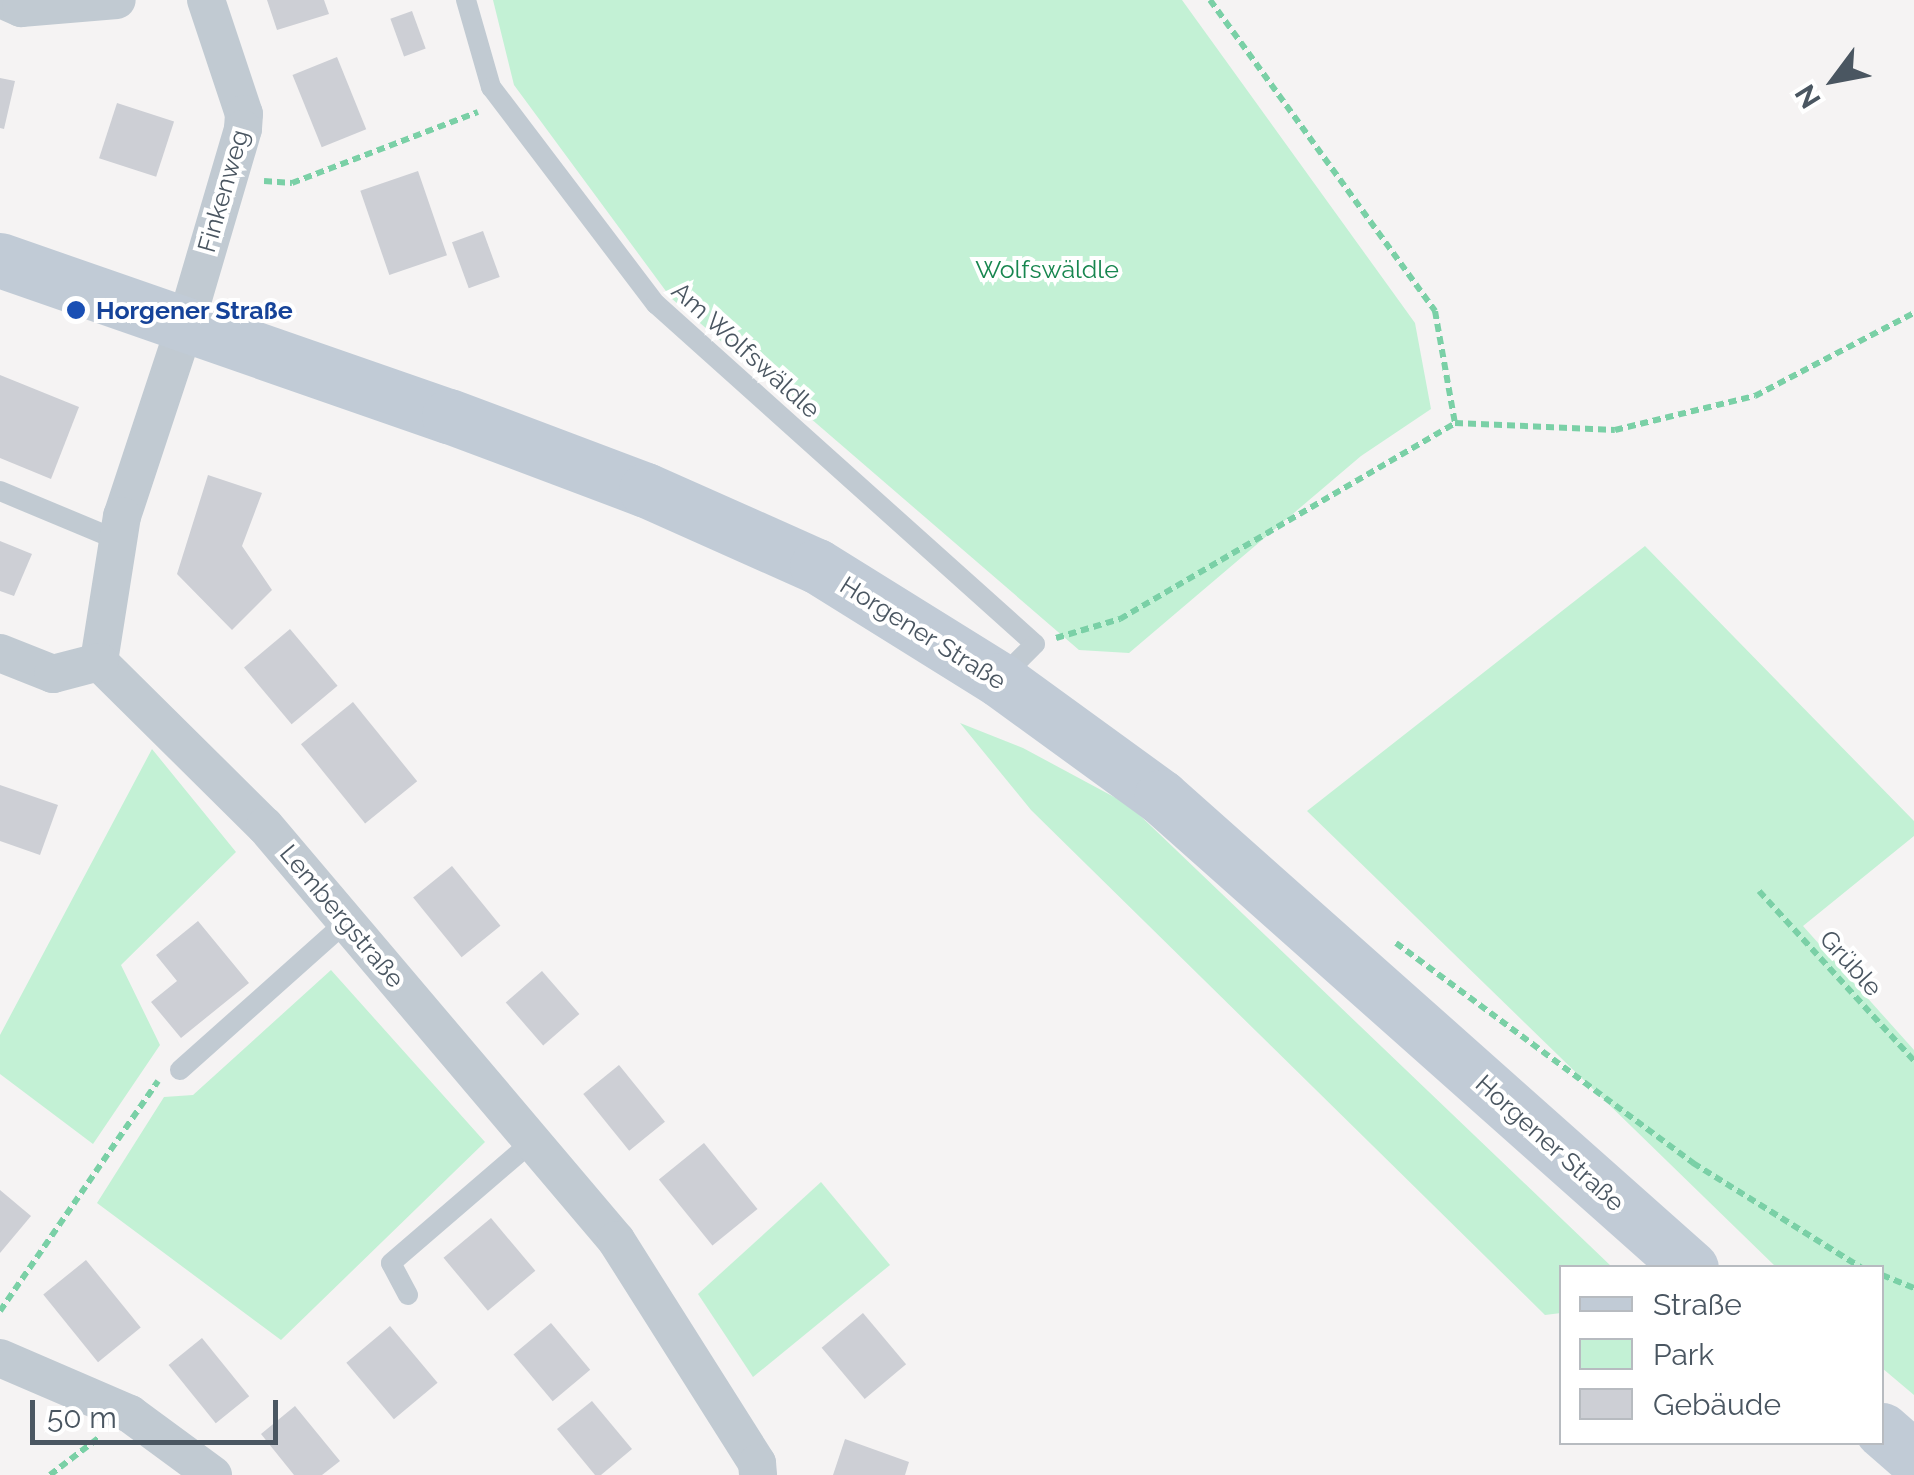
<!DOCTYPE html>
<html>
<head>
<meta charset="utf-8">
<style>
  body { margin:0 }
  #map { position:relative; width:1914px; height:1475px; overflow:hidden; background:#f5f3f3; font-family:Raleway,sans-serif }
  div>[style] { position:absolute }
  [style*='--x'] { left:calc(var(--x)*1px); top:calc(var(--y)*1px); width:calc(var(--w)*1px); rotate:calc(var(--a)*1deg) }
  .green>* { inset:0; background:#c3f1d5 }
  .building>* { inset:0; background:#cdcfd5; transform-origin:0 0 }
  .path>* { height:6px; margin-top:-3px; transform-origin:0; background:repeating-linear-gradient(90deg,#7ad0a6 0 8px,transparent 0 13px) }
  .lane>* { height:20px; margin:-10px; padding:0 10px; transform-origin:10px; border-radius:10px; background:#c1cad2 }
  .street>* { height:38px; margin:-19px; padding:0 19px; transform-origin:19px; border-radius:19px; background:#c1cad2 }
  .secondary>* { height:55px; margin:-27.5px; padding:0 27.5px; transform-origin:27.5px; border-radius:27.5px; background:#c1cbd6 }
  .dots>* { width:28px; height:28px; translate:-50% -50%; box-sizing:border-box; border:5px solid #fff; border-radius:50% }
  span { translate:-50% -50%; white-space:nowrap; text-align:center; line-height:1.15; -webkit-text-stroke:8px #fff; paint-order:stroke }
  .street-label { font-size:25px; color:#4a5661 }
  .park-label { font-size:25px; color:#17864f }
  .transit-label { font-size:25px; color:#164399; font-weight:700 }
  .left { translate:0 -50%; text-align:left }
  .legend { position:absolute; left:1559px; top:1265px; width:325px; height:180px; box-sizing:border-box; background:#fff; border:2px solid #b7bbc0; margin:0; padding:12px 18px; list-style:none; font-size:30px; color:#4a5661 }
  .legend li { display:flex; align-items:center; gap:20px; height:50px }
  .legend b { width:50px; border:2px solid #b7bbc0 }
  .north { position:absolute; left:1784px; top:30px; width:100px; height:100px; -webkit-text-stroke:8px #fff; paint-order:stroke; rotate:238deg; font-size:28px; font-weight:700; line-height:40px; text-align:center; color:#4a5661 }
  .north::after { content:''; display:block; margin:auto; width:35px; height:45px; background:#4a5661; clip-path:polygon(50% 0,100% 100%,50% 72%,0 100%) }
  .scale { position:absolute; left:30px; top:1400px; width:248px; height:45px; box-sizing:border-box; border:5px solid #4a5661; border-top:0; padding-left:12px; font-size:30px; line-height:35px; white-space:nowrap; color:#4a5661; -webkit-text-stroke:8px #fff; paint-order:stroke }
</style>
</head>
<body>
<div id="map">
  <div class="green">
    <i style="clip-path:polygon(493px 0,1182px 0,1415px 323px,1431px 409px,1361px 456px,1129px 653px,1079px 650px,671px 298px,514px 85px)"></i>
    <i style="clip-path:polygon(1645px 546px,1914px 821px,1914px 836px,1803px 926px,1914px 1050px,1914px 1395px,1882px 1368px,1882px 1268px,1776px 1267px,1307px 811px)"></i>
    <i style="clip-path:polygon(960px 723px,1023px 748px,1129px 805px,1612px 1267px,1562px 1268px,1561px 1313px,1545px 1315px,1031px 810px)"></i>
    <i style="clip-path:polygon(152px 749px,236px 852px,121px 965px,160px 1045px,93px 1144px,0 1074px,0 1035px)"></i>
    <i style="clip-path:polygon(331px 970px,485px 1142px,281px 1340px,97px 1203px,164px 1097px,193px 1095px)"></i>
    <i style="clip-path:polygon(821px 1182px,890px 1265px,753px 1377px,698px 1294px)"></i>
  </div>
  <div class="building">
    <i style="clip-path:polygon(267px 0,324px 0,329px 14px,277px 30px)"></i>
    <i style="left:412px;top:11px;width:40px;height:23px;rotate:70deg"></i>
    <i style="left:337px;top:57px;width:78px;height:48px;rotate:68deg"></i>
    <i style="clip-path:polygon(0 78px,15px 81px,4px 129px,0 128px)"></i>
    <i style="left:117px;top:103px;width:60px;height:58px;rotate:18deg"></i>
    <i style="left:418px;top:171px;width:89px;height:61px;rotate:71deg"></i>
    <i style="left:483px;top:231px;width:49px;height:33px;rotate:70deg"></i>
    <i style="clip-path:polygon(0 375px,79px 407px,51px 479px,0 458px)"></i>
    <i style="clip-path:polygon(208px 475px,262px 493px,242px 546px,272px 590px,232px 630px,177px 574px)"></i>
    <i style="clip-path:polygon(0 541px,32px 554px,14px 596px,0 591px)"></i>
    <i style="left:290px;top:629px;width:74px;height:60px;rotate:50deg"></i>
    <i style="left:353px;top:702px;width:102px;height:67px;rotate:51deg"></i>
    <i style="clip-path:polygon(0 785px,58px 805px,40px 855px,0 841px)"></i>
    <i style="left:452px;top:866px;width:77px;height:50px;rotate:51deg"></i>
    <i style="clip-path:polygon(198px 921px,249px 983px,181px 1038px,151px 1002px,177px 981px,156px 955px)"></i>
    <i style="left:542px;top:971px;width:57px;height:48px;rotate:49deg"></i>
    <i style="left:619px;top:1065px;width:73px;height:46px;rotate:51deg"></i>
    <i style="left:704px;top:1143px;width:85px;height:58px;rotate:51deg"></i>
    <i style="clip-path:polygon(0 1190px,31px 1216px,0 1253px)"></i>
    <i style="left:491px;top:1218px;width:69px;height:62px;rotate:50deg"></i>
    <i style="left:86px;top:1260px;width:87px;height:55px;rotate:51deg"></i>
    <i style="left:863px;top:1313px;width:67px;height:54px;rotate:50deg"></i>
    <i style="left:551px;top:1323px;width:61px;height:49px;rotate:50deg"></i>
    <i style="left:390px;top:1326px;width:74px;height:57px;rotate:50deg"></i>
    <i style="left:202px;top:1338px;width:75px;height:43px;rotate:51deg"></i>
    <i style="clip-path:polygon(592px 1401px,632px 1449px,601px 1475px,595px 1475px,557px 1429px)"></i>
    <i style="clip-path:polygon(295px 1406px,340px 1461px,322px 1475px,294px 1475px,261px 1434px)"></i>
    <i style="clip-path:polygon(845px 1439px,909px 1462px,905px 1475px,833px 1475px)"></i>
  </div>
  <div class="path">
    <i style="--x:1210;--y:0;--w:384;--a:54.1"></i>
    <i style="--x:1435;--y:311;--w:114;--a:79.9"></i>
    <i style="--x:264;--y:181;--w:28;--a:4"></i>
    <i style="--x:292;--y:183;--w:199;--a:-20.9"></i>
    <i style="--x:1056;--y:638;--w:67;--a:-16.5"></i>
    <i style="--x:1120;--y:619;--w:388;--a:-30.3"></i>
    <i style="--x:1455;--y:423;--w:160;--a:2.5"></i>
    <i style="--x:1615;--y:430;--w:144;--a:-13.7"></i>
    <i style="--x:1755;--y:396;--w:179;--a:-27.6"></i>
    <i style="--x:1759;--y:891;--w:230;--a:47.6"></i>
    <i style="--x:1396;--y:943;--w:370;--a:36.5"></i>
    <i style="--x:1693;--y:1163;--w:199;--a:31.9"></i>
    <i style="--x:1882;--y:1275;--w:35;--a:22"></i>
    <i style="--x:0;--y:1311;--w:279;--a:-55.5"></i>
    <i style="--x:50;--y:1475;--w:64;--a:-37.4"></i>
  </div>
  <div class="lane">
    <i style="--x:466;--y:0;--w:91;--a:74"></i>
    <i style="--x:491;--y:87;--w:273;--a:52.8"></i>
    <i style="--x:656;--y:304;--w:509;--a:41.9"></i>
    <i style="--x:1035;--y:644;--w:48;--a:135"></i>
    <i style="--x:0;--y:491;--w:128;--a:22.6"></i>
    <i style="--x:180;--y:1070;--w:222;--a:-41.7"></i>
    <i style="--x:408;--y:1295;--w:36;--a:-118"></i>
    <i style="--x:391;--y:1263;--w:187;--a:-40.7"></i>
  </div>
  <div class="street">
    <i style="--x:3;--y:0;--w:20;--a:24"></i>
    <i style="--x:21;--y:8;--w:96;--a:-4.8"></i>
    <i style="--x:206;--y:0;--w:120;--a:71.6"></i>
    <i style="--x:244;--y:114;--w:15;--a:94"></i>
    <i style="--x:243;--y:129;--w:205;--a:106.4"></i>
    <i style="--x:185;--y:326;--w:200;--a:108.3"></i>
    <i style="--x:122;--y:516;--w:148;--a:99"></i>
    <i style="--x:99;--y:662;--w:233;--a:44.7"></i>
    <i style="--x:265;--y:826;--w:543;--a:49.71"></i>
    <i style="--x:616;--y:1240;--w:264;--a:57.7"></i>
    <i style="--x:757;--y:1463;--w:12;--a:85"></i>
    <i style="--x:0;--y:653;--w:57;--a:21.6"></i>
    <i style="--x:53;--y:674;--w:48;--a:-14.6"></i>
    <i style="--x:0;--y:1358;--w:142;--a:23.3"></i>
    <i style="--x:130;--y:1414;--w:103;--a:36.3"></i>
  </div>
  <div class="secondary">
    <i style="--x:0;--y:260;--w:475;--a:19.2"></i>
    <i style="--x:449;--y:416;--w:210;--a:20.6"></i>
    <i style="--x:646;--y:490;--w:187;--a:24"></i>
    <i style="--x:817;--y:566;--w:216;--a:31.9"></i>
    <i style="--x:1000;--y:680;--w:199;--a:36"></i>
    <i style="--x:1161;--y:797;--w:709;--a:41.63"></i>
    <i style="--x:1882;--y:1430;--w:43;--a:41.2"></i>
  </div>
  <div class="dots">
    <i style="left:76px;top:310px;background:#1a4fb4"></i>
  </div>
  <div class="street-label">
    <span style="left:223px;top:191px;rotate:-74deg">Finkenweg</span>
    <span style="left:746px;top:350px;rotate:42deg">Am Wolfswäldle</span>
    <span style="left:923px;top:633px;rotate:32deg">Horgener Straße</span>
    <span style="left:342px;top:916px;rotate:50deg">Lembergstraße</span>
    <span style="left:1851px;top:963px;rotate:48deg">Grüble</span>
    <span style="left:1550px;top:1143px;rotate:42deg">Horgener Straße</span>
  </div>
  <div class="park-label">
    <span style="left:1047px;top:269px">Wolfswäldle</span>
  </div>
  <div class="transit-label">
    <span class="left" style="left:96px;top:310px">Horgener Straße</span>
  </div>
  <ul class="legend">
  <li><b style="height:12px;background:#c1cbd6"></b>Straße</li>
  <li><b style="height:28px;background:#c3f1d5"></b>Park</li>
  <li><b style="height:28px;background:#cdcfd5"></b>Gebäude</li>
  </ul>
  <div class="north">N</div>
  <div class="scale">50 m</div>
</div>
</body>
</html>
